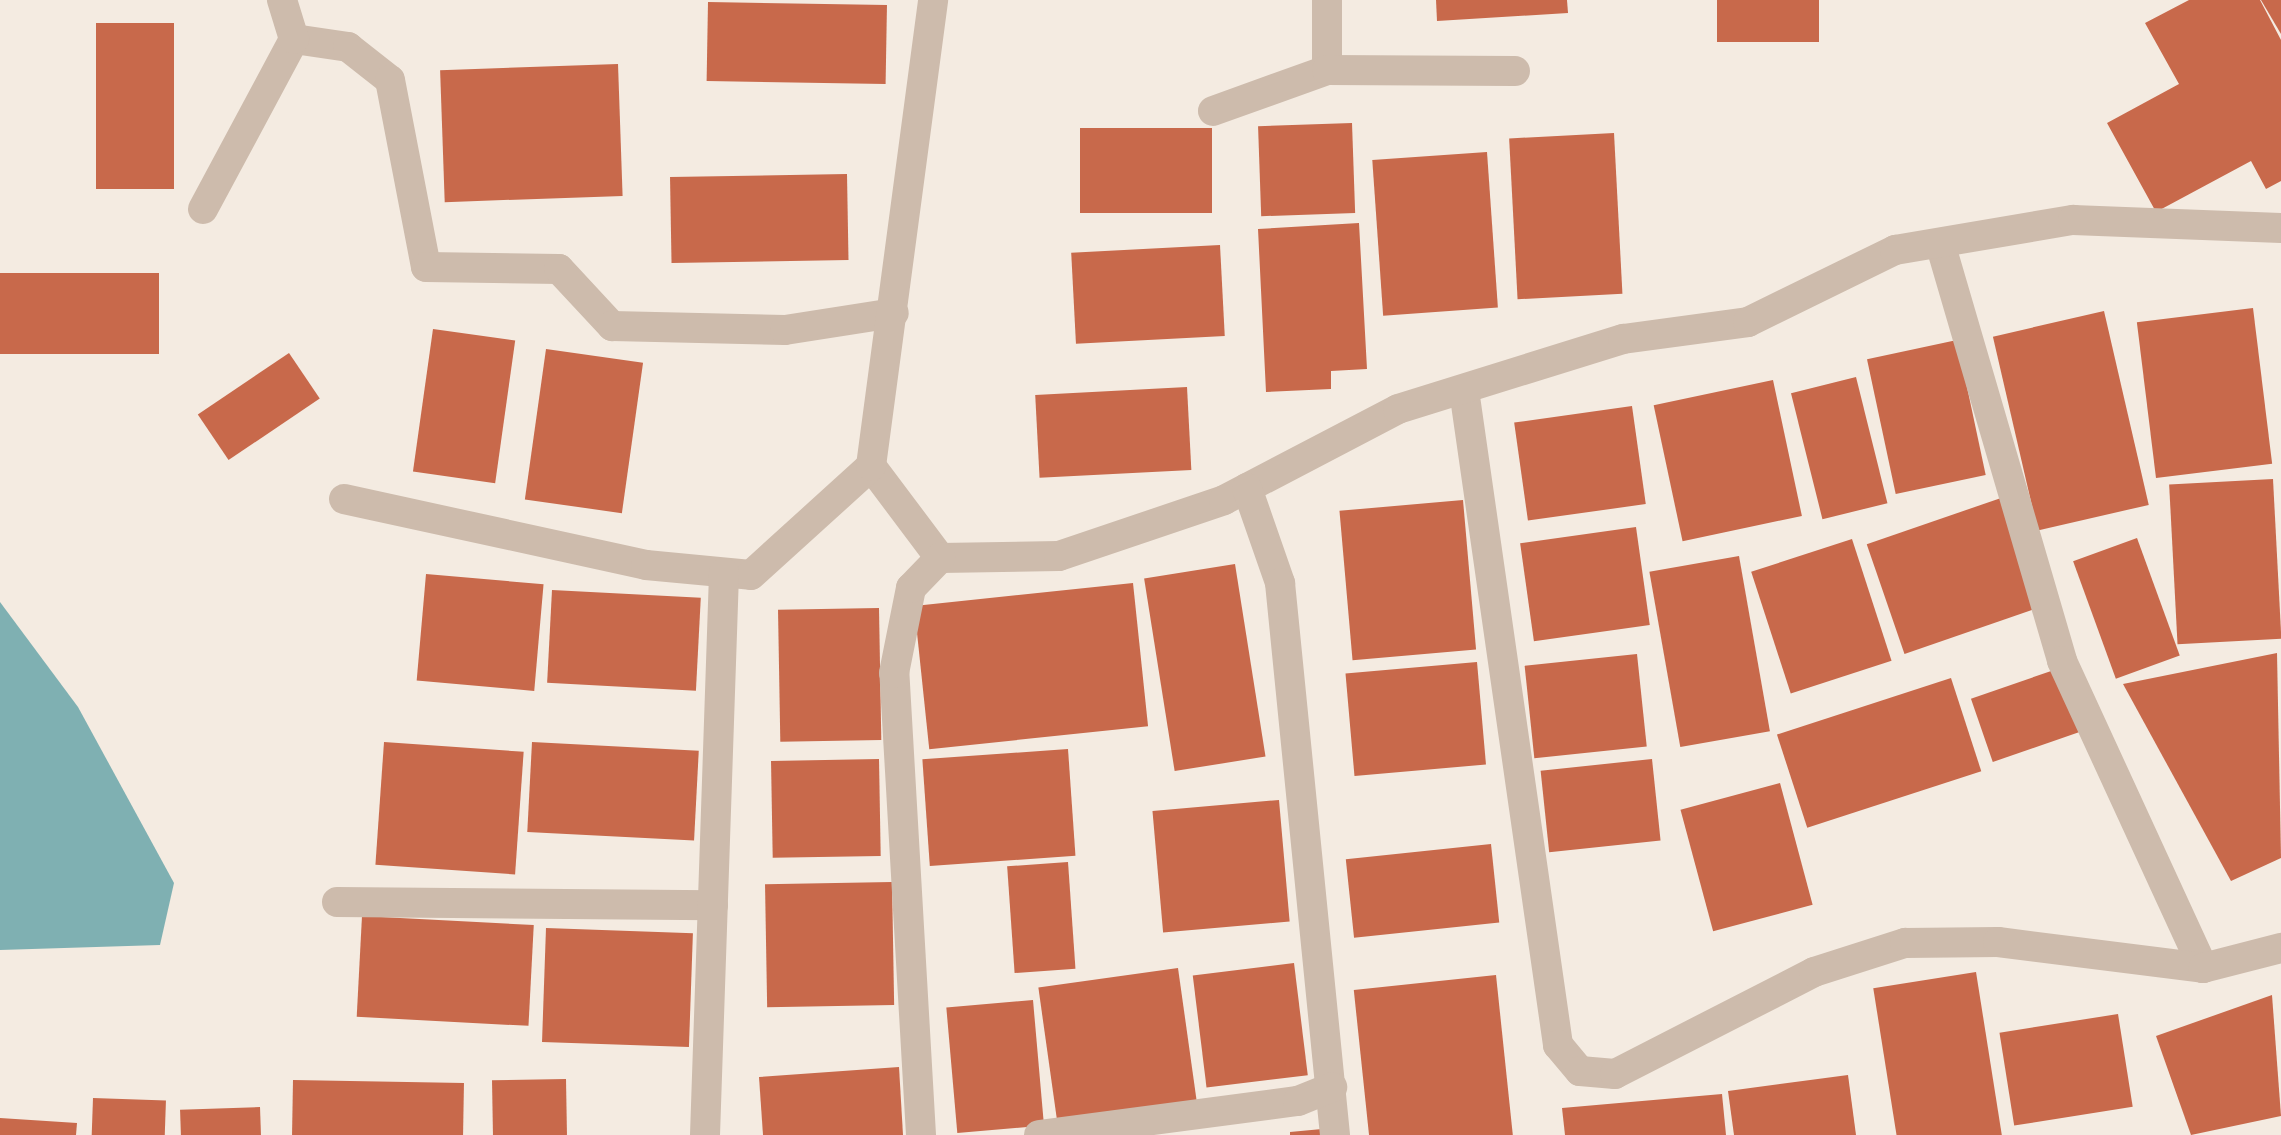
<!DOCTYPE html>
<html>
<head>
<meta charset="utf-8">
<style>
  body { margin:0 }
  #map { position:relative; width:2281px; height:1135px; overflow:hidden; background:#f4ebe1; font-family:"PT Sans",sans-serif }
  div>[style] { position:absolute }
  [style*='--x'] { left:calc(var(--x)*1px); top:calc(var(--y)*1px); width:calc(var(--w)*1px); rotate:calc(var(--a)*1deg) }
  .water>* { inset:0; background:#7fb0b2 }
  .building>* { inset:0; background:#c8694b; transform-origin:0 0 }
  .service>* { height:30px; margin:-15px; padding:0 15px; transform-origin:15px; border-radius:15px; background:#cdbbac }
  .minor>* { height:30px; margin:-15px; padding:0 15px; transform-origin:15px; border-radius:15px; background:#cdbbac }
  span { translate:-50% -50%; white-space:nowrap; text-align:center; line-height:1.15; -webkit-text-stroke:12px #fbf5ee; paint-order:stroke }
</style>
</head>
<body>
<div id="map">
  <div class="water">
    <i style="clip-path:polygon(0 602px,78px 707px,174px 883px,160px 945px,0 950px)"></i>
  </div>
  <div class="building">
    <i style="clip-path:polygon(1436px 0,1567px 0,1568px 13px,1437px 21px)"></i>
    <i style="left:1717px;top:0;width:102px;height:42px"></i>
    <i style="clip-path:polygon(2189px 0,2260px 0,2281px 40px,2281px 181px,2266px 189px,2251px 161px,2156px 212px,2107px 123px,2179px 84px,2145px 23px)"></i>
    <i style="clip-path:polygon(2261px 0,2281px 0,2281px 34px)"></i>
    <i style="left:708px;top:2px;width:179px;height:79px;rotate:1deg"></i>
    <i style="left:96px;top:23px;width:78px;height:166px"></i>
    <i style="left:618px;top:64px;width:132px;height:178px;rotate:88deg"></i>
    <i style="left:1352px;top:123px;width:90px;height:94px;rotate:88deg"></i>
    <i style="left:1080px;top:128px;width:132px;height:85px"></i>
    <i style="left:1614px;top:133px;width:161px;height:105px;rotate:87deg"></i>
    <i style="left:1487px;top:152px;width:156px;height:115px;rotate:86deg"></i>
    <i style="left:847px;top:174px;width:86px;height:177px;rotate:89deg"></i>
    <i style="clip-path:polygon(1359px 223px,1367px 369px,1331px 371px,1331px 389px,1266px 392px,1258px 229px)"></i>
    <i style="left:1220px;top:245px;width:91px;height:149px;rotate:87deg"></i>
    <i style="left:0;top:273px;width:159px;height:81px"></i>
    <i style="left:2253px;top:308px;width:157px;height:117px;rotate:83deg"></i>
    <i style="left:2104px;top:311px;width:199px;height:114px;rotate:77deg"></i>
    <i style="left:433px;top:329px;width:83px;height:144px;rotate:8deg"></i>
    <i style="left:1957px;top:340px;width:138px;height:92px;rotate:78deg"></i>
    <i style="left:546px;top:349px;width:98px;height:152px;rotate:8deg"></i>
    <i style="left:289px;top:353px;width:55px;height:110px;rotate:56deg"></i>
    <i style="left:1856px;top:377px;width:130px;height:67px;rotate:76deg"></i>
    <i style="left:1773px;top:380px;width:139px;height:122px;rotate:78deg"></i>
    <i style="left:1187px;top:387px;width:83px;height:152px;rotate:87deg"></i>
    <i style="left:1632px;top:406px;width:99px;height:119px;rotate:82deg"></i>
    <i style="left:2273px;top:479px;width:160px;height:104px;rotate:87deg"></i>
    <i style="left:2001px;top:498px;width:116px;height:142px;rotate:71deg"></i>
    <i style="left:1463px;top:500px;width:150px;height:124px;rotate:85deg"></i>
    <i style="left:1636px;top:527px;width:99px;height:117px;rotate:82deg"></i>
    <i style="left:2137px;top:538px;width:125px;height:68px;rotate:70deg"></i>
    <i style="left:1852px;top:539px;width:128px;height:106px;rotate:72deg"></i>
    <i style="left:1739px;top:556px;width:178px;height:91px;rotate:80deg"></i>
    <i style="left:1235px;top:564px;width:195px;height:92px;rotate:81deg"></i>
    <i style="left:426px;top:574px;width:118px;height:107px;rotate:5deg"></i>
    <i style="left:1133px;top:583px;width:144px;height:220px;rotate:84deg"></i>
    <i style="left:552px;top:590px;width:149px;height:93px;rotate:3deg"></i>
    <i style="left:879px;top:608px;width:132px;height:101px;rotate:89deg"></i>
    <i style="clip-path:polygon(2277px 653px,2281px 858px,2231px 881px,2123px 684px)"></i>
    <i style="left:1637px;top:654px;width:93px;height:113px;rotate:84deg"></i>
    <i style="left:1477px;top:662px;width:103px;height:132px;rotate:85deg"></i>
    <i style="left:2057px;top:669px;width:67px;height:91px;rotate:71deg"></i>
    <i style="left:1951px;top:678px;width:98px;height:183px;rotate:72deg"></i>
    <i style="left:384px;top:742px;width:140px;height:123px;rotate:4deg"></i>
    <i style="left:532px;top:742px;width:167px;height:90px;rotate:3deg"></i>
    <i style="left:1068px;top:749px;width:107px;height:146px;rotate:86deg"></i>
    <i style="left:879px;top:759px;width:97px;height:108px;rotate:89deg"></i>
    <i style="left:1652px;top:759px;width:82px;height:112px;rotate:84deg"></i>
    <i style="left:1780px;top:783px;width:126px;height:103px;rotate:75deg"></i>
    <i style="left:1279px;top:800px;width:122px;height:127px;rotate:85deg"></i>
    <i style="left:1491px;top:844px;width:79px;height:146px;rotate:84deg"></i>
    <i style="left:1068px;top:862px;width:107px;height:61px;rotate:86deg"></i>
    <i style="left:892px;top:882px;width:123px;height:127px;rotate:89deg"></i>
    <i style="left:362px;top:916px;width:172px;height:101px;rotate:3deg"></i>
    <i style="left:546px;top:928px;width:147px;height:114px;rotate:2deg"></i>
    <i style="left:1294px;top:963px;width:113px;height:102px;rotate:83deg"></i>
    <i style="left:1178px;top:968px;width:136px;height:141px;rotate:82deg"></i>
    <i style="left:1976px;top:972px;width:165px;height:104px;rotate:81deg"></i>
    <i style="left:1496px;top:975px;width:161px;height:143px;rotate:84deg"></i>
    <i style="clip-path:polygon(2272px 995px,2281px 1116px,2191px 1135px,2156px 1036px)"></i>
    <i style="left:1033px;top:1000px;width:126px;height:87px;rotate:85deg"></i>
    <i style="left:2118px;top:1014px;width:94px;height:120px;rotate:81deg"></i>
    <i style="clip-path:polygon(899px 1067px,903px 1135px,763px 1135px,759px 1077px)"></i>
    <i style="clip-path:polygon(1848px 1075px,1856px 1135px,1734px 1135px,1728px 1091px)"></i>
    <i style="left:566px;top:1079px;width:56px;height:74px;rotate:89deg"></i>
    <i style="left:293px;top:1080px;width:171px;height:55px;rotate:1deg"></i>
    <i style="clip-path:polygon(1722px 1094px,1726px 1135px,1565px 1135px,1562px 1108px)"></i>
    <i style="left:93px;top:1098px;width:73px;height:37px;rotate:2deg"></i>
    <i style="left:260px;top:1107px;width:28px;height:80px;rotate:88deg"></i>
    <i style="clip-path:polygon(0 1118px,77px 1123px,76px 1135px,0 1135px)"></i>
    <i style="clip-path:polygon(1322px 1129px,1322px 1135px,1290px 1135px,1290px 1132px)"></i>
  </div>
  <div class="service">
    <i style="--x:1327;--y:70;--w:70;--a:-90"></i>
    <i style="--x:1213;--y:111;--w:121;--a:-19.8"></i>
    <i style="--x:1327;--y:70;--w:188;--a:0.3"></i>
  </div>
  <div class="minor">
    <i style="--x:294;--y:39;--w:55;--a:8.4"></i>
    <i style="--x:348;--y:47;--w:53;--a:38.2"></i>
    <i style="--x:390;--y:80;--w:190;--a:79.1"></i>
    <i style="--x:426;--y:267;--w:133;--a:0.9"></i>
    <i style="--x:559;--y:269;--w:78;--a:47.1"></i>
    <i style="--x:612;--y:326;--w:173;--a:1.3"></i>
    <i style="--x:785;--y:330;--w:110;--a:-8.9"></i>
    <i style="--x:203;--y:209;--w:193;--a:-61.8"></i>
    <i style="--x:294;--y:39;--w:41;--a:-107.1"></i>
    <i style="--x:1940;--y:243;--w:435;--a:73.7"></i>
    <i style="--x:2062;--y:661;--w:338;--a:65.3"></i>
    <i style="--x:1464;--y:390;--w:662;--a:81.83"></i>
    <i style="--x:1558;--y:1045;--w:34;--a:50"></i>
    <i style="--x:1580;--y:1071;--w:35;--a:5"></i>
    <i style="--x:1615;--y:1074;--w:224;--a:-27.1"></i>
    <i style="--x:1814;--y:972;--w:96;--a:-17.7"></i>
    <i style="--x:1905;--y:943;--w:93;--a:-0.6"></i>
    <i style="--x:1998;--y:942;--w:207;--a:7.2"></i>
    <i style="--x:2203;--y:968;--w:81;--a:-14.4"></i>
    <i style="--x:871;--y:466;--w:115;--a:53.1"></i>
    <i style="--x:940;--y:558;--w:119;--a:-1"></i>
    <i style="--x:1059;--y:556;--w:174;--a:-18.7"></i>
    <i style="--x:1224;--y:500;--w:196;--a:-27.6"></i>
    <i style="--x:1398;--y:409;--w:236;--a:-17.3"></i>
    <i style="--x:1623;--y:339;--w:126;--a:-7.7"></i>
    <i style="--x:1748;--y:322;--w:164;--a:-26.1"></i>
    <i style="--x:1895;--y:250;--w:181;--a:-9.6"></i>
    <i style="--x:2073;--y:220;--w:208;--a:2.2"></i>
    <i style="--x:1247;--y:488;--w:101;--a:70.8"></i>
    <i style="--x:1280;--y:583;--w:555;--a:84.31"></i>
    <i style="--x:344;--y:499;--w:309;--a:12.3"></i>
    <i style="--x:646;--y:565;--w:105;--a:5.4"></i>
    <i style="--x:751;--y:575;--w:162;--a:-42.2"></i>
    <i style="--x:871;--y:466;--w:470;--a:-82.4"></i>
    <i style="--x:337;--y:902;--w:376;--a:0.5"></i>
    <i style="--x:705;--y:1135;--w:562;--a:-88.06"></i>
    <i style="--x:921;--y:1135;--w:463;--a:-93.3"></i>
    <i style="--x:894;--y:673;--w:87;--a:-78.7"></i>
    <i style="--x:911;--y:588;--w:42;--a:-46"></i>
    <i style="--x:1039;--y:1135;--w:261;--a:-7.5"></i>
    <i style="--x:1298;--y:1101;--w:37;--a:-22"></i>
  </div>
</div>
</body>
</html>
